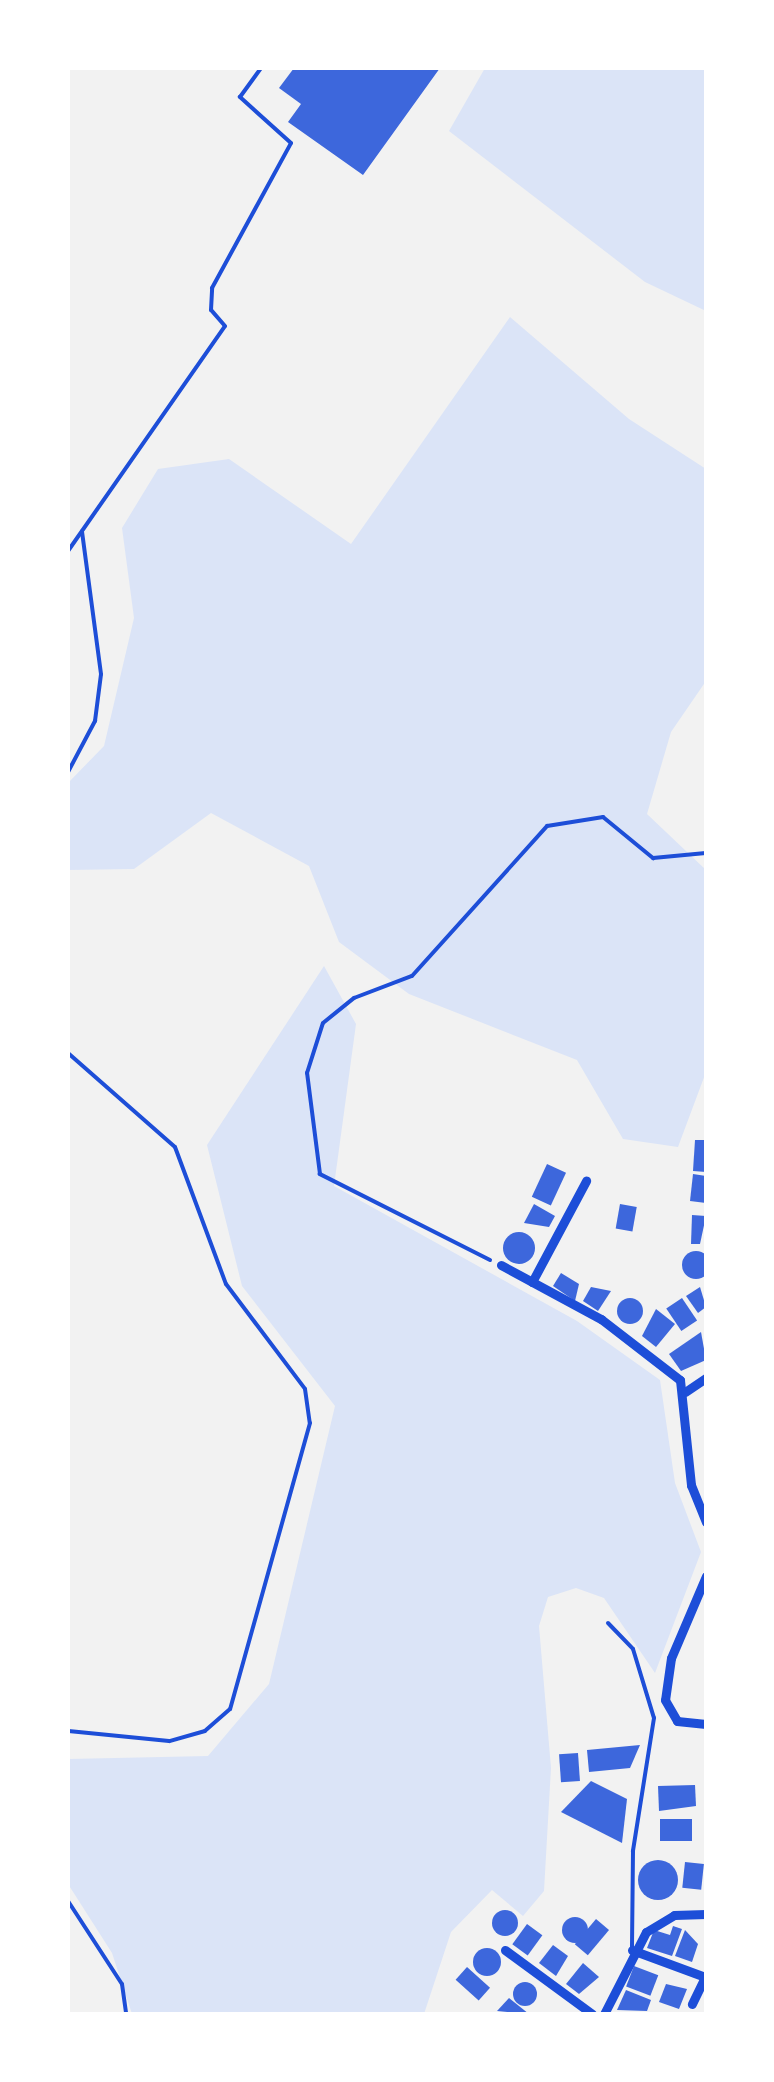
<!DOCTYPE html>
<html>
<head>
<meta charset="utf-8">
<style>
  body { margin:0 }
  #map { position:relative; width:774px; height:2082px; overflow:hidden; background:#f2f2f2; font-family:"Work Sans",sans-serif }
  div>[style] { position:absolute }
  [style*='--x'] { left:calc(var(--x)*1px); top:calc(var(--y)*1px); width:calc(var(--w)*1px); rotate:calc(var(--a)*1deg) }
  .green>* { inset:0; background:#dbe4f7 }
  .building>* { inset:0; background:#3d67dc; transform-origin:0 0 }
  .round { border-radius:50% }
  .path>* { height:4px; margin:-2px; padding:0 2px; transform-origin:2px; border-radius:2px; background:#1d4ed8 }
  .service>* { height:4px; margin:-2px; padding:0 2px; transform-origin:2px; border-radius:2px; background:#1d4ed8 }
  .minor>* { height:9px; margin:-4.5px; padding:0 4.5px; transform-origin:4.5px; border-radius:4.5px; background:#1d4ed8 }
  span { translate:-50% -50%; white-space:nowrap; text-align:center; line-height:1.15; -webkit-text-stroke:9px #fff; paint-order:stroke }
  .frame { position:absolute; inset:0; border:70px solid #fff; pointer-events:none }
</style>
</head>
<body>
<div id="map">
  <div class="green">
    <i style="clip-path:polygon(485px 68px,706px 68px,706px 311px,645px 282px,449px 131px)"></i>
    <i style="clip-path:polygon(510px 317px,629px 419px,706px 469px,706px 681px,671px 732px,647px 814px,706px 870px,706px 1072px,678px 1147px,623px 1139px,577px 1060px,409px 994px,339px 942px,309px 866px,211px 813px,134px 869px,68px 870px,68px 783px,104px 746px,134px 618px,122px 528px,158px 469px,229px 459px,351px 544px)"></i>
    <i style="clip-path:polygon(324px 966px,356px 1024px,334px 1186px,577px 1321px,660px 1380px,675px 1483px,701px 1552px,655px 1673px,604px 1598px,576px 1588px,548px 1597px,539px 1626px,551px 1768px,544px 1891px,523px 1916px,492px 1890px,451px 1932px,424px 2014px,132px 2014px,112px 1953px,68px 1884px,68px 1759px,208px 1756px,269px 1684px,335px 1406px,242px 1286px,207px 1145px)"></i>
  </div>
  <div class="building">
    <i style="clip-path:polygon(294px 68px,440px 68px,363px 175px,288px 122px,301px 104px,279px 88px)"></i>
    <i style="clip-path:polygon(695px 1140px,706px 1140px,706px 1172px,693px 1171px)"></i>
    <i style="left:547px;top:1164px;width:21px;height:36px;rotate:25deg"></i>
    <i style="clip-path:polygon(693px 1174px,706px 1176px,706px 1203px,690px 1201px)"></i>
    <i style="clip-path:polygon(534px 1204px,555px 1216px,549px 1227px,524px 1223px)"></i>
    <i style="left:620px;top:1204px;width:17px;height:25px;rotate:10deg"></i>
    <i style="clip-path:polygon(692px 1215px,706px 1216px,700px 1244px,691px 1244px)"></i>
    <i class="round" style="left:503px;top:1232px;width:32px;height:32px"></i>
    <i class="round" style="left:682px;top:1251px;width:28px;height:28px"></i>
    <i style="clip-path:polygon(561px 1273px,579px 1284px,575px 1301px,553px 1286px)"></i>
    <i style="clip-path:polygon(591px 1287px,611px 1291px,598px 1311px,583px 1301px)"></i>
    <i style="clip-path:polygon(700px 1287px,706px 1307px,698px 1313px,686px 1296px)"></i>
    <i class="round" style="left:617px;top:1298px;width:26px;height:26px"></i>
    <i style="left:682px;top:1298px;width:27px;height:19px;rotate:56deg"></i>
    <i style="clip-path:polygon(656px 1309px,675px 1324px,656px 1347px,642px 1336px)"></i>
    <i style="clip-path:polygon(701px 1332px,706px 1360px,681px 1371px,669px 1354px)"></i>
    <i style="clip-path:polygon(640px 1745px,630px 1768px,589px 1772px,587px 1750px)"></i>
    <i style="left:578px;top:1753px;width:28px;height:19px;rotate:86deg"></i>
    <i style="clip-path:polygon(591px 1781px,627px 1799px,622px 1843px,561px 1812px)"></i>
    <i style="clip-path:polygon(695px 1785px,696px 1806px,659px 1811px,658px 1786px)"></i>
    <i style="left:692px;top:1819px;width:22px;height:32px;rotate:90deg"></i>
    <i class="round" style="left:638px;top:1860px;width:40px;height:40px"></i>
    <i style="left:685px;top:1862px;width:19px;height:26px;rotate:6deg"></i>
    <i class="round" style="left:492px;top:1910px;width:26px;height:26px"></i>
    <i class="round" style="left:562px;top:1917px;width:26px;height:26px"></i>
    <i style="left:596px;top:1919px;width:17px;height:33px;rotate:40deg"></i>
    <i style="left:527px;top:1924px;width:19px;height:25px;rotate:36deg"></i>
    <i style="clip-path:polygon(673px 1926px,682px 1929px,672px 1956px,647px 1948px,654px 1930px,670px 1935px)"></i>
    <i style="clip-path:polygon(685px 1930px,698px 1944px,692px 1962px,675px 1956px)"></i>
    <i style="clip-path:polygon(553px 1945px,568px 1956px,556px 1976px,539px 1963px)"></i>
    <i class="round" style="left:473px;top:1948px;width:28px;height:28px"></i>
    <i style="clip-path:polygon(583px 1963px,599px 1977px,579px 1994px,566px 1984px)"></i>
    <i style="left:634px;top:1966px;width:26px;height:22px;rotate:21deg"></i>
    <i style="left:467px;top:1967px;width:31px;height:17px;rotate:42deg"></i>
    <i class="round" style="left:513px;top:1982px;width:24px;height:24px"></i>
    <i style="clip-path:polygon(666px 1984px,687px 1989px,679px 2009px,659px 2002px)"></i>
    <i style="clip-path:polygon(626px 1990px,651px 2000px,647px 2011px,617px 2010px)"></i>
    <i style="clip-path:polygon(509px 1998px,529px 2014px,497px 2011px)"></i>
  </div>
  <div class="path">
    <i style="--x:490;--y:1260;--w:191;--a:-153.2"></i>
    <i style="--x:320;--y:1174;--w:102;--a:-97.3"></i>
    <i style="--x:307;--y:1073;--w:52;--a:-72.3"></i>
    <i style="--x:323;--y:1023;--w:40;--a:-39"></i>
    <i style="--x:354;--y:998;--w:62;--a:-20.8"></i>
    <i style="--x:412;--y:976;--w:202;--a:-48"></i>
    <i style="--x:547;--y:826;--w:57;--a:-9.1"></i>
    <i style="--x:603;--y:817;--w:65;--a:39.4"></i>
    <i style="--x:653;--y:858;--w:53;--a:-5.4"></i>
  </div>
  <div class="service">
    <i style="--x:68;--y:551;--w:274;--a:-55.1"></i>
    <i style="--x:225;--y:326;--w:21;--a:-131"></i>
    <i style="--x:211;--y:310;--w:22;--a:-87"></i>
    <i style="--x:212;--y:288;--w:165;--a:-61.4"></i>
    <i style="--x:291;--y:143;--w:69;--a:-138"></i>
    <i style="--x:240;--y:97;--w:36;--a:-54"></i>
    <i style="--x:68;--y:772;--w:58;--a:-62.1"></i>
    <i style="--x:95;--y:721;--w:47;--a:-82.7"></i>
    <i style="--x:101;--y:674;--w:144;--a:-97.6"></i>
    <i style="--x:68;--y:1053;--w:142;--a:41.3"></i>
    <i style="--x:175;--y:1147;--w:146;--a:69.6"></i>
    <i style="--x:226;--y:1284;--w:131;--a:53"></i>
    <i style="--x:305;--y:1389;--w:34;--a:82"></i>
    <i style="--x:310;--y:1423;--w:297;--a:105.6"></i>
    <i style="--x:230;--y:1709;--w:33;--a:139"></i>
    <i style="--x:205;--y:1731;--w:37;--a:164"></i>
    <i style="--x:169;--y:1741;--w:101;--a:-174.3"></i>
    <i style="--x:608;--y:1623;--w:36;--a:46"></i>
    <i style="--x:633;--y:1649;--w:72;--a:73.1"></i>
    <i style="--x:654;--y:1718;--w:135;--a:99"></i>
    <i style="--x:633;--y:1851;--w:96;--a:90.6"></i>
    <i style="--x:68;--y:1901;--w:99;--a:57"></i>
    <i style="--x:122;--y:1984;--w:30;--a:82"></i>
  </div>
  <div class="minor">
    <i style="--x:501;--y:1265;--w:114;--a:28.4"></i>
    <i style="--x:601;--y:1319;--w:100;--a:37.7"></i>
    <i style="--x:680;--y:1380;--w:106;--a:84"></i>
    <i style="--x:691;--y:1485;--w:40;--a:68"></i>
    <i style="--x:532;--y:1282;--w:115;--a:-61.9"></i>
    <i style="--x:685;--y:1392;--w:25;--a:-34"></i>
    <i style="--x:706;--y:1576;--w:89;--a:113.1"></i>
    <i style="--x:671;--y:1658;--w:42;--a:98.1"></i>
    <i style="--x:665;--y:1700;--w:24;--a:60"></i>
    <i style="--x:677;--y:1721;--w:29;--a:6"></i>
    <i style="--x:505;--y:1950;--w:108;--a:36.3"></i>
    <i style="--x:632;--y:1950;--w:78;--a:20.3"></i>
    <i style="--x:705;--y:1977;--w:30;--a:116"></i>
    <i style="--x:604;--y:2014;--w:92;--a:-62.9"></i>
    <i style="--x:646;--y:1932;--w:33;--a:-31"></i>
    <i style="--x:674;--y:1915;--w:32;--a:-2"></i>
  </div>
  <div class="frame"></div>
</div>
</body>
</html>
